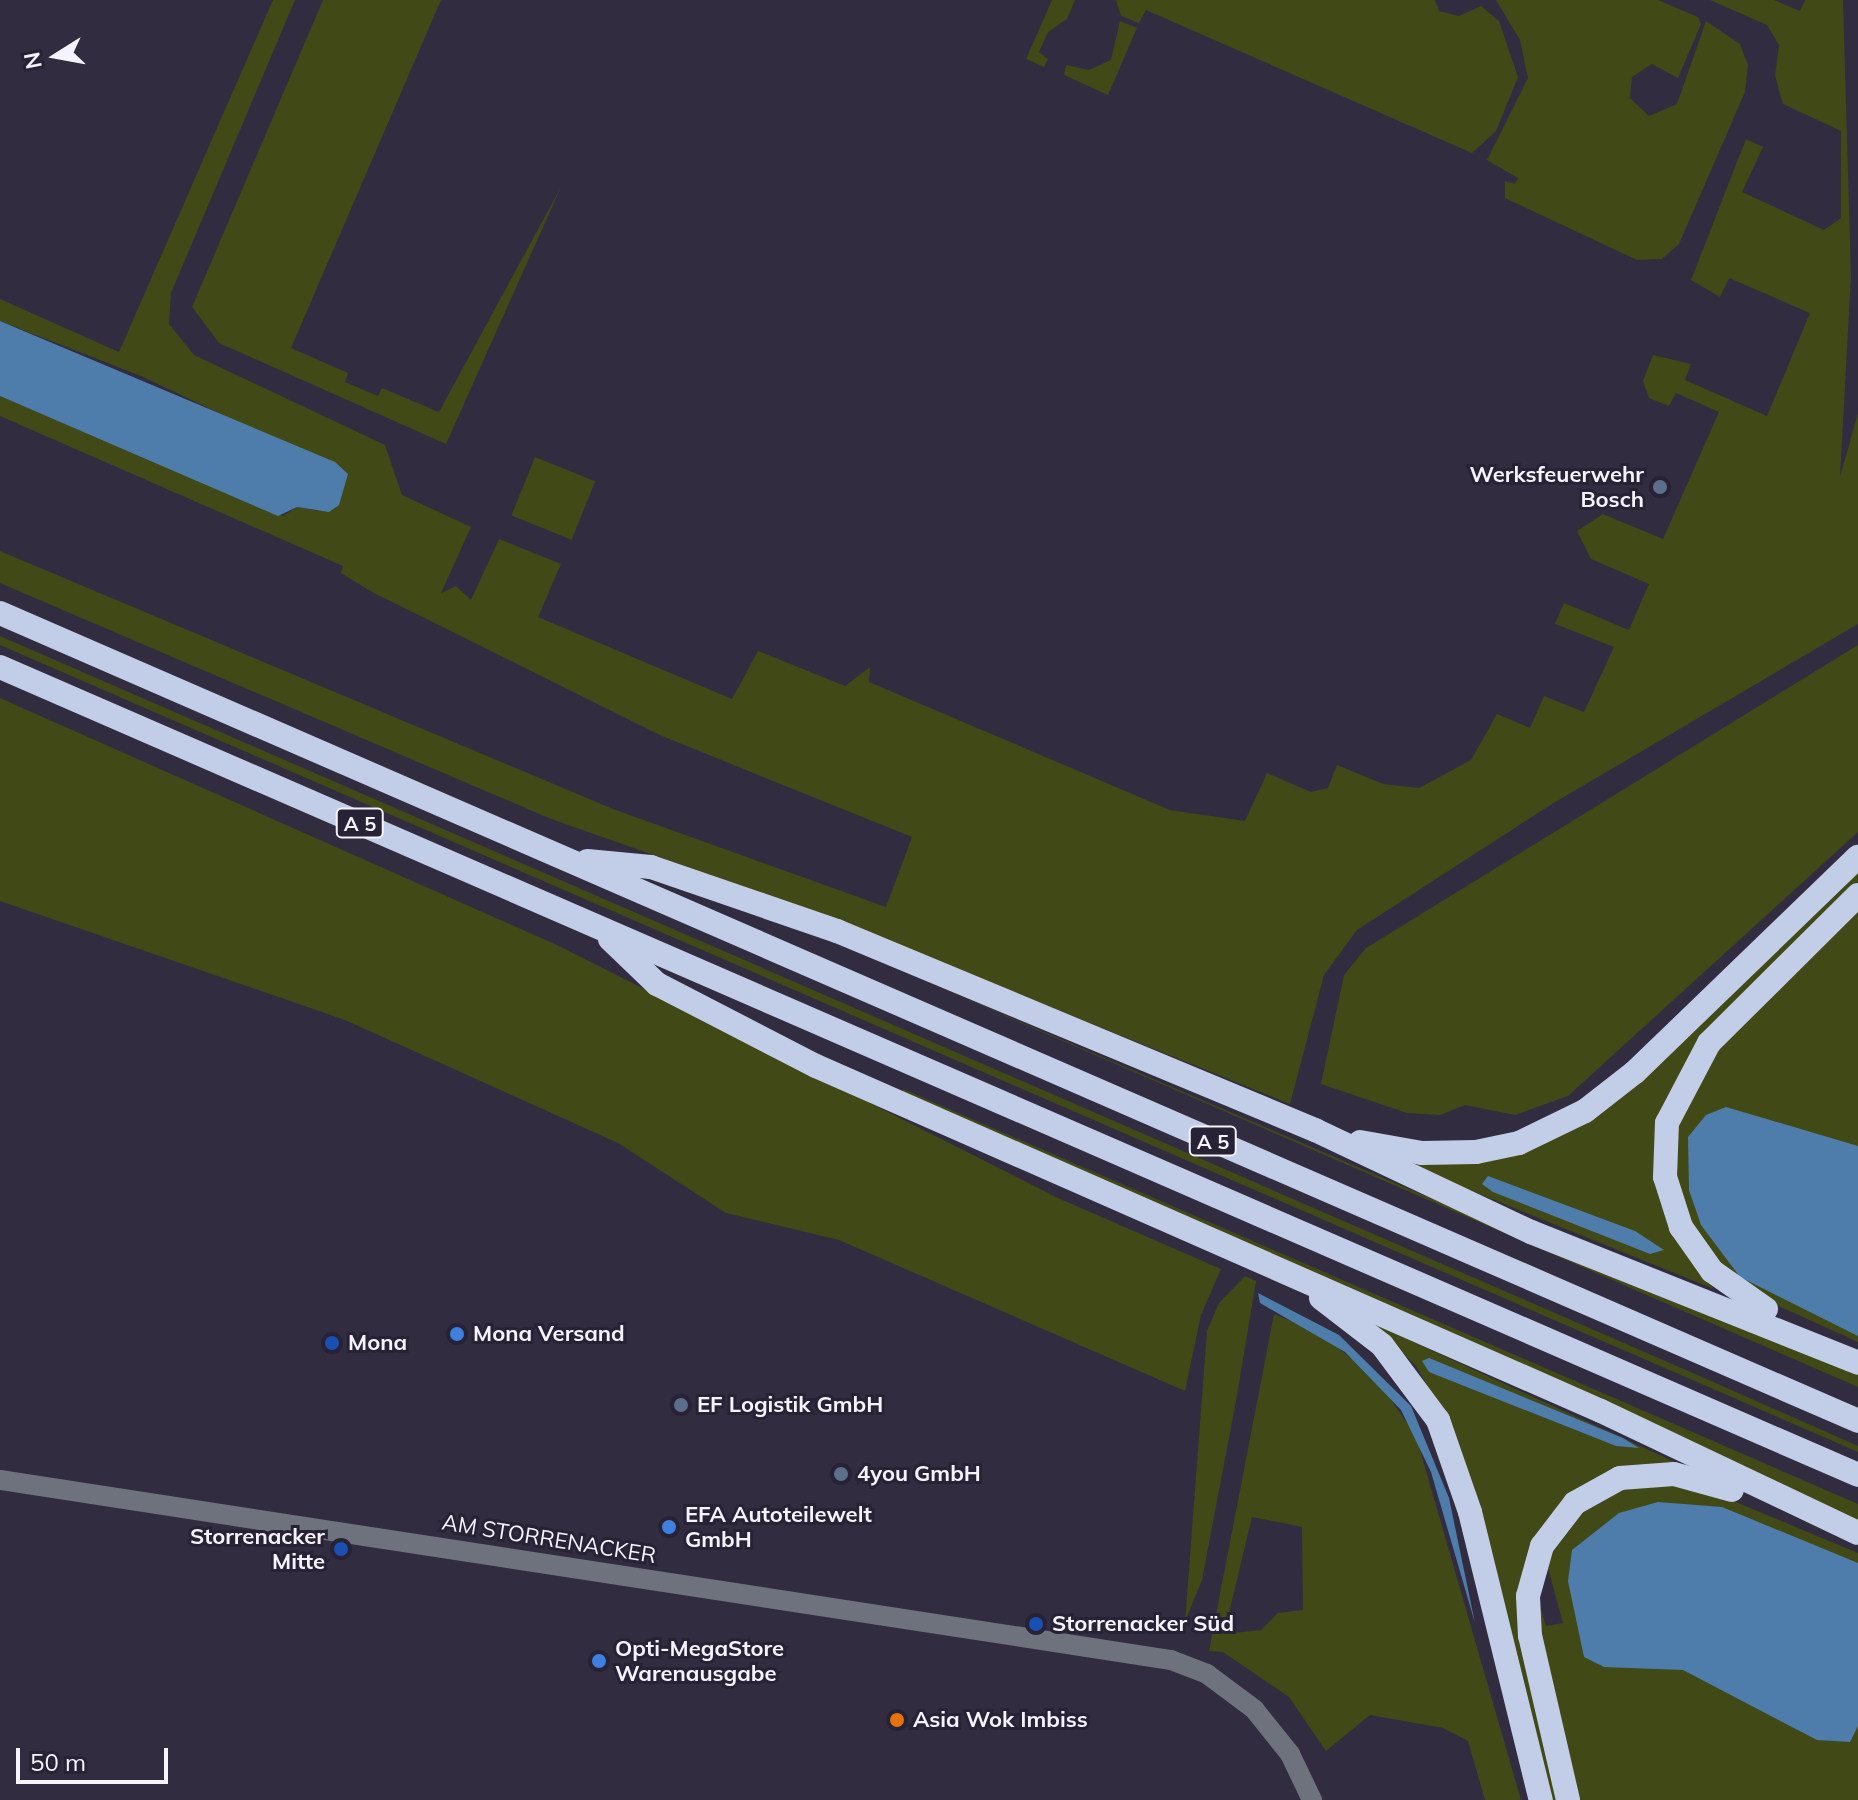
<!DOCTYPE html>
<html>
<head>
<meta charset="utf-8">
<style>
  body { margin:0 }
  #map { position:relative; width:1858px; height:1800px; overflow:hidden; background:#312c40; font-family:Mulish,sans-serif }
  div>[style] { position:absolute }
  [style*='--x'] { left:calc(var(--x)*1px); top:calc(var(--y)*1px); width:calc(var(--w)*1px); rotate:calc(var(--a)*1deg) }
  .green>* { inset:0; background:#414916; transform-origin:0 0 }
  .water>* { inset:0; background:#4e7dab }
  .minor>* { height:20px; margin:-10px; padding:0 10px; transform-origin:10px; border-radius:10px; background:#6d727c }
  .highway>* { height:24px; margin:-12px; padding:0 12px; transform-origin:12px; border-radius:12px; background:#c2cee7 }
  .dots>* { width:22px; height:22px; translate:-50% -50%; box-sizing:border-box; border:4px solid #272235; border-radius:50% }
  span { translate:-50% -50%; white-space:nowrap; text-align:center; line-height:1.15; -webkit-text-stroke:6px #272235; paint-order:stroke }
  .shield-label span { padding:2px 6px; background:#272235; border:2px solid; border-radius:6px; -webkit-text-stroke-width:0 }
  .shield-label { font-size:20px; color:#f5f3fe; font-weight:700 }
  .poi-label { font-size:22px; color:#f5f3fe; font-weight:700 }
  .right { translate:-100% -50%; text-align:right }
  .left { translate:0 -50%; text-align:left }
  .street-label { font-size:22px; color:#f5f3fe }
  .north { position:absolute; left:16px; top:16px; width:80px; height:80px; -webkit-text-stroke:6px #272235; paint-order:stroke; rotate:259deg; font-size:22px; font-weight:700; line-height:32px; text-align:center; color:#f5f3fe }
  .north::after { content:''; display:block; margin:auto; width:28px; height:36px; background:#f5f3fe; clip-path:polygon(50% 0,100% 100%,50% 72%,0 100%) }
  .scale { position:absolute; left:16px; top:1748px; width:152px; height:36px; box-sizing:border-box; border:4px solid #f5f3fe; border-top:0; padding-left:10px; font-size:24px; line-height:28px; white-space:nowrap; color:#f5f3fe; -webkit-text-stroke:6px #272235; paint-order:stroke }
</style>
</head>
<body>
<div id="map">
  <div class="green">
    <i style="clip-path:polygon(273px 0,295px 0,171px 293px,169px 324px,194px 355px,385px 445px,402px 495px,471px 527px,441px 593px,456px 586px,471px 600px,499px 539px,561px 564px,538px 617px,732px 699px,758px 651px,845px 686px,870px 667px,869px 682px,1170px 810px,1245px 821px,1267px 773px,1311px 792px,1328px 788px,1337px 765px,1383px 784px,1419px 788px,1471px 760px,1497px 714px,1530px 728px,1544px 696px,1584px 712px,1614px 647px,1555px 624px,1564px 603px,1629px 630px,1649px 584px,1591px 559px,1577px 531px,1603px 514px,1663px 539px,1719px 412px,1676px 393px,1669px 406px,1649px 398px,1643px 381px,1653px 355px,1691px 364px,1685px 380px,1767px 416px,1810px 313px,1729px 278px,1720px 297px,1691px 280px,1746px 139px,1763px 147px,1742px 192px,1824px 230px,1841px 218px,1841px 131px,1783px 104px,1775px 76px,1779px 45px,1767px 25px,1710px 0,1774px 0,1800px 11px,1805px 0,1843px 0,1851px 276px,1840px 477px,1858px 413px,1858px 624px,1552px 804px,1357px 930px,1324px 975px,1290px 1104px,816px 912px,551px 819px,0 583px,0 551px,613px 809px,886px 907px,912px 837px,662px 736px,372px 592px,341px 573px,343px 566px,0 416px,0 396px,283px 516px,297px 507px,319px 511px,348px 474px,141px 376px,0 321px,0 299px,119px 352px)"></i>
    <i style="clip-path:polygon(323px 0,441px 0,291px 348px,348px 373px,345px 382px,378px 396px,382px 388px,439px 412px,561px 187px,446px 444px,219px 343px,192px 307px)"></i>
    <i style="clip-path:polygon(1052px 0,1075px 0,1067px 19px,1048px 32px,1039px 52px,1048px 59px,1044px 67px,1026px 59px)"></i>
    <i style="clip-path:polygon(1116px 0,1435px 0,1439px 11px,1459px 16px,1481px 6px,1499px 21px,1518px 77px,1496px 131px,1472px 153px,1146px 10px,1139px 23px,1121px 16px)"></i>
    <i style="clip-path:polygon(1496px 0,1658px 0,1698px 17px,1701px 24px,1678px 78px,1652px 64px,1632px 77px,1630px 98px,1649px 116px,1677px 104px,1706px 21px,1740px 44px,1748px 65px,1745px 92px,1679px 244px,1662px 259px,1637px 260px,1505px 198px,1505px 181px,1515px 184px,1518px 178px,1487px 160px,1528px 78px,1520px 40px)"></i>
    <i style="clip-path:polygon(1120px 21px,1137px 28px,1108px 95px,1064px 75px,1066px 65px,1089px 70px,1111px 60px)"></i>
    <i style="left:535px;top:457px;width:65px;height:63px;rotate:22deg"></i>
    <i style="clip-path:polygon(0 636px,1702px 1377px,1858px 1446px,1858px 1452px,0 645px)"></i>
    <i style="clip-path:polygon(1858px 645px,1858px 832px,1568px 1096px,1515px 1115px,1465px 1105px,1440px 1115px,1407px 1113px,1321px 1084px,1344px 975px,1366px 948px)"></i>
    <i style="clip-path:polygon(0 698px,559px 946px,1058px 1198px,1221px 1269px,1201px 1315px,1185px 1391px,839px 1240px,726px 1213px,618px 1143px,345px 1020px,0 901px)"></i>
    <i style="clip-path:polygon(1858px 871px,1858px 882px,1703px 1034px,1662px 1106px,1660px 1203px,1714px 1289px,1398px 1161px,1532px 1149px)"></i>
    <i style="clip-path:polygon(1858px 907px,1858px 1342px,1774px 1304px,1733px 1277px,1698px 1239px,1677px 1188px,1677px 1123px,1706px 1061px)"></i>
    <i style="clip-path:polygon(911px 975px,1558px 1253px,1858px 1371px,1858px 1387px)"></i>
    <i style="clip-path:polygon(903px 1089px,1858px 1504px,1858px 1527px,900px 1098px)"></i>
    <i style="clip-path:polygon(1245px 1276px,1256px 1281px,1236px 1401px,1202px 1580px,1185px 1622px,1207px 1331px,1219px 1303px)"></i>
    <i style="clip-path:polygon(evenodd,1274px 1314px,1318px 1332px,1376px 1378px,1416px 1436px,1521px 1800px,1485px 1800px,1468px 1741px,1443px 1728px,1370px 1715px,1326px 1751px,1289px 1697px,1223px 1652px,1209px 1651px,1274px 1314px,1252px 1517px,1302px 1527px,1303px 1610px,1278px 1613px,1261px 1630px,1224px 1634px,1252px 1517px)"></i>
    <i style="clip-path:polygon(1372px 1323px,1677px 1463px,1629px 1466px,1553px 1513px,1529px 1551px,1559px 1800px,1550px 1800px,1458px 1440px,1416px 1366px)"></i>
    <i style="clip-path:polygon(1669px 1484px,1731px 1500px,1858px 1553px,1858px 1800px,1579px 1800px,1537px 1620px,1539px 1602px,1546px 1626px,1563px 1623px,1546px 1561px,1584px 1511px,1622px 1490px)"></i>
  </div>
  <div class="water">
    <i style="clip-path:polygon(0 321px,335px 462px,348px 474px,339px 505px,329px 512px,297px 507px,278px 516px,0 396px)"></i>
    <i style="clip-path:polygon(1726px 1107px,1858px 1146px,1858px 1336px,1740px 1277px,1701px 1225px,1689px 1190px,1688px 1137px,1706px 1115px)"></i>
    <i style="clip-path:polygon(1488px 1176px,1635px 1231px,1664px 1250px,1650px 1254px,1493px 1192px,1482px 1184px)"></i>
    <i style="clip-path:polygon(1258px 1293px,1339px 1335px,1411px 1406px,1449px 1498px,1475px 1623px,1431px 1472px,1401px 1410px,1345px 1352px,1260px 1303px)"></i>
    <i style="clip-path:polygon(1429px 1358px,1623px 1438px,1639px 1448px,1616px 1446px,1429px 1372px,1422px 1361px)"></i>
    <i style="clip-path:polygon(1658px 1502px,1722px 1507px,1858px 1563px,1858px 1726px,1850px 1742px,1817px 1740px,1683px 1670px,1604px 1667px,1584px 1657px,1568px 1581px,1572px 1550px,1619px 1513px)"></i>
  </div>
  <div class="minor">
    <i style="--x:0;--y:1480;--w:1185;--a:8.74"></i>
    <i style="--x:1171;--y:1660;--w:39;--a:21"></i>
    <i style="--x:1207;--y:1674;--w:59;--a:36.7"></i>
    <i style="--x:1254;--y:1709;--w:58;--a:51.3"></i>
    <i style="--x:1290;--y:1754;--w:51;--a:64.4"></i>
  </div>
  <div class="highway">
    <i style="--x:0;--y:613;--w:2026;--a:23.5"></i>
    <i style="--x:0;--y:667;--w:2026;--a:23.5"></i>
    <i style="--x:587;--y:861;--w:64;--a:5.4"></i>
    <i style="--x:651;--y:867;--w:197;--a:19"></i>
    <i style="--x:837;--y:931;--w:518;--a:22.6"></i>
    <i style="--x:1315;--y:1130;--w:239;--a:25.3"></i>
    <i style="--x:1531;--y:1232;--w:352;--a:21.8"></i>
    <i style="--x:610;--y:939;--w:65;--a:43.8"></i>
    <i style="--x:657;--y:984;--w:179;--a:27.3"></i>
    <i style="--x:816;--y:1066;--w:857;--a:23.73"></i>
    <i style="--x:1601;--y:1411;--w:284;--a:25.4"></i>
    <i style="--x:1360;--y:1142;--w:63;--a:10.1"></i>
    <i style="--x:1422;--y:1153;--w:54;--a:-1.1"></i>
    <i style="--x:1476;--y:1152;--w:44;--a:-11.8"></i>
    <i style="--x:1519;--y:1143;--w:73;--a:-25.9"></i>
    <i style="--x:1585;--y:1111;--w:63;--a:-38"></i>
    <i style="--x:1635;--y:1072;--w:310;--a:-44"></i>
    <i style="--x:1321;--y:1298;--w:77;--a:37.6"></i>
    <i style="--x:1382;--y:1345;--w:94;--a:53.3"></i>
    <i style="--x:1438;--y:1420;--w:97;--a:70.8"></i>
    <i style="--x:1470;--y:1512;--w:297;--a:76.2"></i>
    <i style="--x:1766;--y:1309;--w:66;--a:-144.9"></i>
    <i style="--x:1712;--y:1271;--w:54;--a:-125.2"></i>
    <i style="--x:1681;--y:1227;--w:52;--a:-107.7"></i>
    <i style="--x:1665;--y:1177;--w:54;--a:-87.9"></i>
    <i style="--x:1667;--y:1123;--w:90;--a:-62.3"></i>
    <i style="--x:1709;--y:1043;--w:210;--a:-44.8"></i>
    <i style="--x:1568;--y:1800;--w:168;--a:-103"></i>
    <i style="--x:1530;--y:1636;--w:40;--a:-92.9"></i>
    <i style="--x:1528;--y:1596;--w:52;--a:-74.4"></i>
    <i style="--x:1542;--y:1546;--w:54;--a:-52.5"></i>
    <i style="--x:1575;--y:1503;--w:51;--a:-29.1"></i>
    <i style="--x:1620;--y:1478;--w:54;--a:-4.2"></i>
    <i style="--x:1674;--y:1474;--w:60;--a:15.4"></i>
  </div>
  <div class="dots">
    <i style="left:1660px;top:487px;background:#5c6f8a"></i>
    <i style="left:457px;top:1334px;background:#3f7fe0"></i>
    <i style="left:332px;top:1343px;background:#1a4fb4"></i>
    <i style="left:681px;top:1405px;background:#5c6f8a"></i>
    <i style="left:841px;top:1474px;background:#5c6f8a"></i>
    <i style="left:669px;top:1527px;background:#3f7fe0"></i>
    <i style="left:341px;top:1549px;background:#1a4fb4"></i>
    <i style="left:1036px;top:1624px;background:#1a4fb4"></i>
    <i style="left:599px;top:1661px;background:#3f7fe0"></i>
    <i style="left:897px;top:1720px;background:#e8710a"></i>
  </div>
  <div class="shield-label">
    <span style="left:360px;top:823px">A 5</span>
    <span style="left:1213px;top:1141px">A 5</span>
  </div>
  <div class="poi-label">
    <span class="right" style="left:1644px;top:487px">Werksfeuerwehr<br>Bosch</span>
    <span class="left" style="left:473px;top:1334px">Mona Versand</span>
    <span class="left" style="left:348px;top:1343px">Mona</span>
    <span class="left" style="left:697px;top:1405px">EF Logistik GmbH</span>
    <span class="left" style="left:857px;top:1474px">4you GmbH</span>
    <span class="left" style="left:685px;top:1527px">EFA Autoteilewelt<br>GmbH</span>
    <span class="right" style="left:325px;top:1549px">Storrenacker<br>Mitte</span>
    <span class="left" style="left:1052px;top:1624px">Storrenacker Süd</span>
    <span class="left" style="left:615px;top:1661px">Opti-MegaStore<br>Warenausgabe</span>
    <span class="left" style="left:913px;top:1720px">Asia Wok Imbiss</span>
  </div>
  <div class="street-label">
    <span style="left:549px;top:1539px;rotate:9deg">AM STORRENACKER</span>
  </div>
  <div class="north">N</div>
  <div class="scale">50 m</div>
</div>
</body>
</html>
